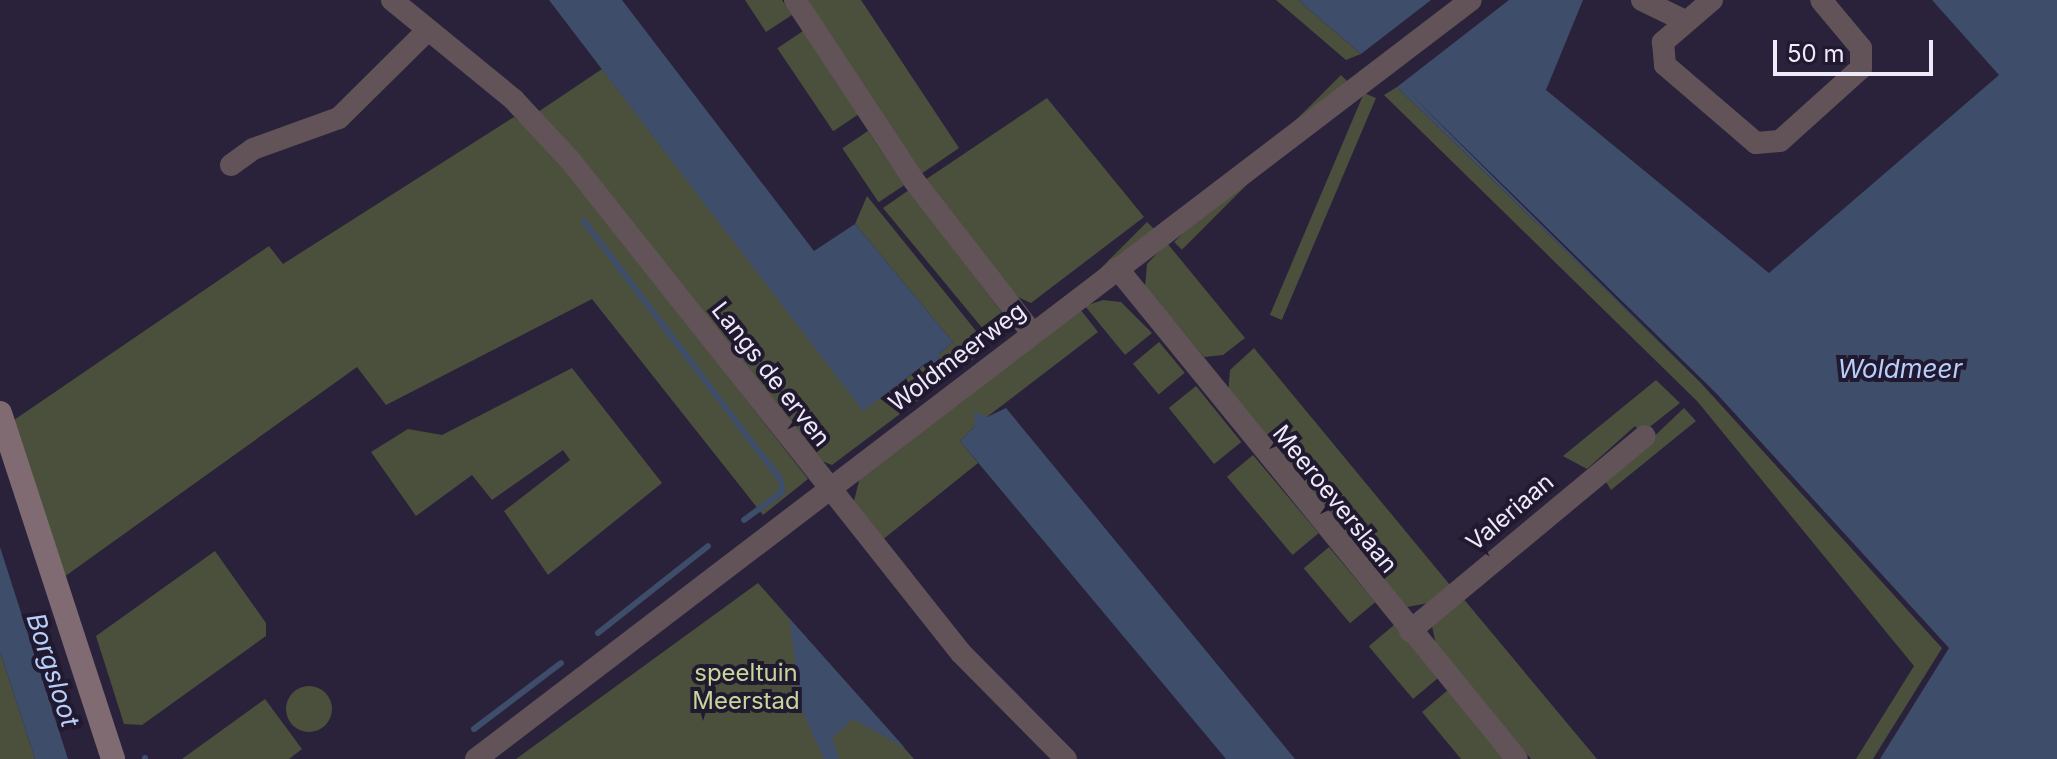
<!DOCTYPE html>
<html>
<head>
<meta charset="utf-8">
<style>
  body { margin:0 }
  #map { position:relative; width:2057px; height:759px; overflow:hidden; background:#29223a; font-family:Inter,sans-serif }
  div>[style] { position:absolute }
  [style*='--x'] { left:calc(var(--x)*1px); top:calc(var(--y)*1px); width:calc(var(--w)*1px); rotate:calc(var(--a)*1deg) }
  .green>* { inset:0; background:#4b503c; transform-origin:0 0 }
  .round { border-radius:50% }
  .water>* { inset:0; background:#3e4d69 }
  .pier>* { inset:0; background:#29223a }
  .stream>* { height:6px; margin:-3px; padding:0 3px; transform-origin:3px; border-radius:3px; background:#3e4d69 }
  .street>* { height:22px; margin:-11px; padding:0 11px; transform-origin:11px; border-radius:11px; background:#615358 }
  .secondary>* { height:24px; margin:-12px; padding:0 12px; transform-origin:12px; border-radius:12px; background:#816b73 }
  span { translate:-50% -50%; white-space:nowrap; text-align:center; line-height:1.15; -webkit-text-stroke:8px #201930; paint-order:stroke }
  .street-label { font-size:24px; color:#eeeafa }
  .park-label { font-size:24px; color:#c6d599 }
  .water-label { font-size:26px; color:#b8cffa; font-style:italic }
  .scale { position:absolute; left:1773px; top:40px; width:160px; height:36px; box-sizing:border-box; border:4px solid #eeeafa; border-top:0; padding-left:10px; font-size:24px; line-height:28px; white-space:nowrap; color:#eeeafa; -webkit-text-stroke:6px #201930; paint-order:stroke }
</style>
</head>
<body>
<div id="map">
  <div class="green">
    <i style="clip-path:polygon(745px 0,782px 0,792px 15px,766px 32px)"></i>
    <i style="clip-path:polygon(806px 0,861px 0,959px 148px,921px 174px)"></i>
    <i style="clip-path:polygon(1276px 0,1298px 0,1361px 54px,1346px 60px)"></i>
    <i style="left:803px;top:31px;width:100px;height:31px;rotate:56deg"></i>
    <i style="clip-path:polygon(602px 69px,863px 410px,927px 363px,942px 366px,938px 355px,953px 342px,855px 224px,867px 196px,989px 347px,832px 465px,819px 460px,535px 114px)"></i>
    <i style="left:1341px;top:75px;width:11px;height:236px;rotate:45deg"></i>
    <i style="clip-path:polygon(1397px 87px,1701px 383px,1943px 648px,1873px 759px,1856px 759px,1914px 666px,1697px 401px,1384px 95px)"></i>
    <i style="left:1364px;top:93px;width:13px;height:241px;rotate:23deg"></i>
    <i style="clip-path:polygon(1047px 98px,1144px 217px,1031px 303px,1013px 295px,925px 180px)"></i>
    <i style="clip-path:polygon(514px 117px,549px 147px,808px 479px,763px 515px,592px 299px,386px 405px,357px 367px,64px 577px,14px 420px,269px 246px,283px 264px)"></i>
    <i style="left:868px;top:131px;width:65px;height:31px;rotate:56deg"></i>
    <i style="clip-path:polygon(909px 190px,1004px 315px,1007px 322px,988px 335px,883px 208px)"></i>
    <i style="left:1147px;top:222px;width:11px;height:102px;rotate:45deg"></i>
    <i style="clip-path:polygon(1167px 243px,1245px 338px,1223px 355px,1204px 357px,1145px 287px,1147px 264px)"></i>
    <i style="clip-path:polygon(1103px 300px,1121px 302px,1152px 333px,1125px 355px,1085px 306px)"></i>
    <i style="clip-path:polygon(1080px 309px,1098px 332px,975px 426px,960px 441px,978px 463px,881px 541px,853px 505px,860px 477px)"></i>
    <i style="left:1159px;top:342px;width:40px;height:34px;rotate:50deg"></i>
    <i style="clip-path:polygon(1254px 348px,1450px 585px,1429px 603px,1407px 607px,1228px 395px,1230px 370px)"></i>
    <i style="clip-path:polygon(572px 368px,662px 483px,548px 575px,504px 511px,570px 460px,563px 450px,492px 500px,472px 475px,416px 516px,371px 452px,408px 429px,442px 435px)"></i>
    <i style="clip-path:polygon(1656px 380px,1680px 403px,1642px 433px,1635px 426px,1587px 469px,1563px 456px)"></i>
    <i style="left:1196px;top:386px;width:72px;height:35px;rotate:51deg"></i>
    <i style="clip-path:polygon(1684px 408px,1696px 421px,1611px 490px,1606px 482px)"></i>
    <i style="left:1253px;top:455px;width:102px;height:34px;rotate:50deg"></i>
    <i style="left:1329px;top:547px;width:72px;height:33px;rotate:50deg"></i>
    <i style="clip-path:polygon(215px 551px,266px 623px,266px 636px,142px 725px,124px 724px,96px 636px)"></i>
    <i style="clip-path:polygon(758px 583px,914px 759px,516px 759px)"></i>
    <i style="clip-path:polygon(1462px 597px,1597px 759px,1531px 759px,1436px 645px,1432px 626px)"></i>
    <i style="left:1394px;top:625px;width:69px;height:33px;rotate:50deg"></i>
    <i style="clip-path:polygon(0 652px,35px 759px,0 759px)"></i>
    <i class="round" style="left:286px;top:686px;width:46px;height:46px"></i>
    <i style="clip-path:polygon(1448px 690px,1506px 759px,1461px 759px,1422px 712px)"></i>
    <i style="clip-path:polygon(265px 699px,302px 749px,289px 759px,182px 759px)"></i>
  </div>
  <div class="water">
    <i style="clip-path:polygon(549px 0,622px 0,814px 251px,855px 224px,953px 342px,939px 354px,941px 369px,926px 363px,863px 411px)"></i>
    <i style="clip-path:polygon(1298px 0,1431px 0,1361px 54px)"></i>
    <i style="clip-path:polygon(1509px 0,1583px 0,1546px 90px,1769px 273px,1999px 75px,1932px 0,2057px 0,2057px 759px,1873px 759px,1942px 648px,1701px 383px,1397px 87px)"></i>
    <i style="clip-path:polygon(1006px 408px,1295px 759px,1226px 759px,960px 441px,975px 426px,974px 412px,987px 417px)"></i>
    <i style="clip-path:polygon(0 547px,68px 759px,35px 759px,0 652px)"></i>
    <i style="clip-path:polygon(789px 618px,905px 748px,853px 719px,832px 738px,839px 759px,824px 759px,802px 710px)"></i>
  </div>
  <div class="pier">
    <i style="clip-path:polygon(1405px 89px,1717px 394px,1949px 648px,1880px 759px,1873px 759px,1942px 648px,1701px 383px)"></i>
  </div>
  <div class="stream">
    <i style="--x:584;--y:221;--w:326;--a:52.8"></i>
    <i style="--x:781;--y:481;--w:11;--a:85"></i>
    <i style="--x:782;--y:492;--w:47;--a:143.6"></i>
    <i style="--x:598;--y:633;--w:140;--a:-38.3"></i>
    <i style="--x:474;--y:729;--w:109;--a:-37.2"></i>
    <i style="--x:145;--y:758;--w:1;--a:90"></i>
  </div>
  <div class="street">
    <i style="--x:392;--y:0;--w:158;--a:39.3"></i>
    <i style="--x:514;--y:100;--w:82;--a:47"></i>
    <i style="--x:570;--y:160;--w:629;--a:51.58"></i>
    <i style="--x:961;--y:653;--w:149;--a:45.3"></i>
    <i style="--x:795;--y:0;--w:218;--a:56.6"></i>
    <i style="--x:915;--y:182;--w:191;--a:52.2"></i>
    <i style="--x:1642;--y:0;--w:43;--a:26"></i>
    <i style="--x:1712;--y:0;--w:65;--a:139.4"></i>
    <i style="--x:1663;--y:42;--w:23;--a:85"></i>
    <i style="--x:1665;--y:65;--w:120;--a:40.6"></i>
    <i style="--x:1756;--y:143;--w:24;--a:-5"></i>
    <i style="--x:1780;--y:141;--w:109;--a:-42"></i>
    <i style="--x:1861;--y:68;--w:20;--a:-90"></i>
    <i style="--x:1861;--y:48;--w:62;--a:-129.8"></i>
    <i style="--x:231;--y:165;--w:27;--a:-36"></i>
    <i style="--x:253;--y:149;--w:91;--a:-19.8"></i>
    <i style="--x:339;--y:118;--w:122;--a:-44.7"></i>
    <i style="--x:1117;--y:268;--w:633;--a:50.83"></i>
    <i style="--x:1410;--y:631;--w:305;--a:-39.7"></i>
    <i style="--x:476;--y:759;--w:1251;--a:-37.34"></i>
  </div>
  <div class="secondary">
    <i style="--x:0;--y:413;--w:364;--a:71.9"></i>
  </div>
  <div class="street-label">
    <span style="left:957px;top:357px;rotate:-37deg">Woldmeerweg</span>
    <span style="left:771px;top:374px;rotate:52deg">Langs de erven</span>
    <span style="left:1335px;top:499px;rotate:51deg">Meeroeverslaan</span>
    <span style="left:1510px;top:512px;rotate:-40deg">Valeriaan</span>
  </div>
  <div class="park-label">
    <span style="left:746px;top:687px">speeltuin<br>Meerstad</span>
  </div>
  <div class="water-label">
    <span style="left:1900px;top:369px">Woldmeer</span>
    <span style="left:53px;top:670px;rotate:72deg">Borgsloot</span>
  </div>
  <div class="scale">50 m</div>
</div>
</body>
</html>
